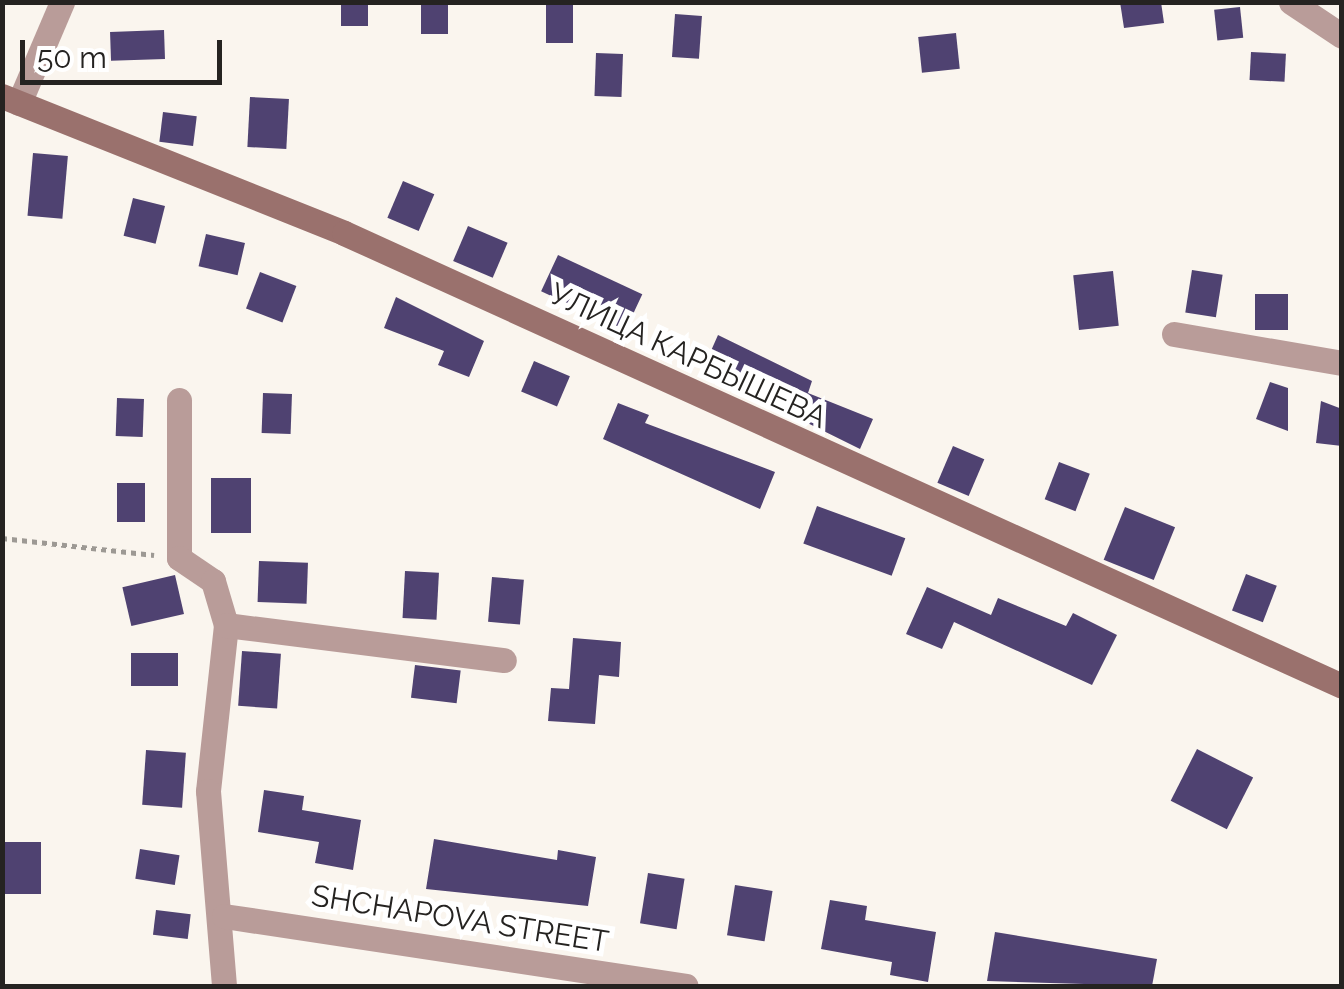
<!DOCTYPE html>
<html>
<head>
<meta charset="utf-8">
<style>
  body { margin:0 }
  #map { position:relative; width:1344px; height:989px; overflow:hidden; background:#faf5ee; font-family:Raleway,sans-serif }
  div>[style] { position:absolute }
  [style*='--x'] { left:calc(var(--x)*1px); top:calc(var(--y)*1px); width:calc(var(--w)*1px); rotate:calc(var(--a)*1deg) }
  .building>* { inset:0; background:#4f4271; transform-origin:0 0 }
  .path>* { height:5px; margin-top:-2.5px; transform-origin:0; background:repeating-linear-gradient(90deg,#9d9994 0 5px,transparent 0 10px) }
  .street>* { height:25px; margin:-12.5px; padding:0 12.5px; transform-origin:12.5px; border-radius:12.5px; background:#b99c99 }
  .secondary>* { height:25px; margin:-12.5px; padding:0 12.5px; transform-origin:12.5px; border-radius:12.5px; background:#9a716d }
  span { translate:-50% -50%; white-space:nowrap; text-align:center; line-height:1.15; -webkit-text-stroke:10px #fff; paint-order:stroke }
  .street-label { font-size:30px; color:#252321 }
  .frame { position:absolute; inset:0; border:5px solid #252321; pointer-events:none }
  .scale { position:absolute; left:20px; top:40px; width:202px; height:45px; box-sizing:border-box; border:5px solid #252321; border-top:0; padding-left:12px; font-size:30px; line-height:35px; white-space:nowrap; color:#252321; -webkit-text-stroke:8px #fff; paint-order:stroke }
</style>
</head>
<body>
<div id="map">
  <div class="building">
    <i style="left:341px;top:2px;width:27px;height:24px"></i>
    <i style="left:421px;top:2px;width:27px;height:32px"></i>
    <i style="left:546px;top:2px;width:27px;height:41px"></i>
    <i style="clip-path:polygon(1120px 2px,1161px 2px,1164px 23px,1124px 28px)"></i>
    <i style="left:1240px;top:7px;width:31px;height:26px;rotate:84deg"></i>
    <i style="left:675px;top:14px;width:27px;height:43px;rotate:4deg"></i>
    <i style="left:164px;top:30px;width:29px;height:54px;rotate:88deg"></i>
    <i style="left:956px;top:33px;width:36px;height:38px;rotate:84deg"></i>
    <i style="left:1251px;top:52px;width:35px;height:28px;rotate:3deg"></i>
    <i style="left:596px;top:53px;width:27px;height:43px;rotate:2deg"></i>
    <i style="left:250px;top:97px;width:39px;height:50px;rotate:3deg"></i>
    <i style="left:163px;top:112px;width:34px;height:30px;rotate:7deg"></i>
    <i style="left:33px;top:153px;width:35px;height:63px;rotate:5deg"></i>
    <i style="left:403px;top:181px;width:34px;height:40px;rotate:23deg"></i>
    <i style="left:133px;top:198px;width:33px;height:39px;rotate:14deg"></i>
    <i style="left:468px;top:226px;width:43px;height:38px;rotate:23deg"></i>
    <i style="left:206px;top:234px;width:40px;height:33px;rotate:13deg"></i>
    <i style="left:558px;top:255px;width:93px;height:40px;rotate:25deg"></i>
    <i style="left:1192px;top:270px;width:31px;height:43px;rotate:9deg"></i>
    <i style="left:1113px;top:271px;width:55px;height:40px;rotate:84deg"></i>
    <i style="left:260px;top:272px;width:39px;height:39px;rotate:21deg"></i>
    <i style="left:1255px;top:294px;width:33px;height:36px"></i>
    <i style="clip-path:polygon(396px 297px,484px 341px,469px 377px,438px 365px,444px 351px,384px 328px)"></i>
    <i style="clip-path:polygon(718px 335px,812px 381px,808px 393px,873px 419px,860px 449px,702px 371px)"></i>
    <i style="left:534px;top:361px;width:39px;height:33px;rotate:23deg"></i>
    <i style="clip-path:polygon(1270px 382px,1288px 388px,1288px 431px,1256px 419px)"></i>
    <i style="left:263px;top:393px;width:29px;height:40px;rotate:2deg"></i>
    <i style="left:117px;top:398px;width:27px;height:38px;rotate:2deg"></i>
    <i style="clip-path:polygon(1321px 401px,1342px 409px,1342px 446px,1316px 443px)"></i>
    <i style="clip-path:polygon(618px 403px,649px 415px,645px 423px,775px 472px,760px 509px,603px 439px)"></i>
    <i style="left:953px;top:446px;width:34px;height:40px;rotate:23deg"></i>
    <i style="left:1059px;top:462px;width:33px;height:40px;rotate:21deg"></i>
    <i style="left:211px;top:478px;width:40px;height:55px"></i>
    <i style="left:117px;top:483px;width:28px;height:39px"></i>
    <i style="left:817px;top:506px;width:94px;height:40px;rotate:20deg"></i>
    <i style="left:1125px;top:507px;width:54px;height:57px;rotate:22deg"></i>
    <i style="left:259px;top:561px;width:49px;height:41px;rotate:2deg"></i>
    <i style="left:405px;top:571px;width:34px;height:47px;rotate:3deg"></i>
    <i style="left:1246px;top:574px;width:33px;height:39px;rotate:21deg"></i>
    <i style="left:175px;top:575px;width:40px;height:54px;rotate:77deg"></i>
    <i style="left:492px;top:577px;width:32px;height:45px;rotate:5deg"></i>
    <i style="clip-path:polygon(927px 587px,991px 615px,998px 598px,1066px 626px,1073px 613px,1117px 635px,1092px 685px,954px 622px,942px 649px,906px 634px)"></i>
    <i style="clip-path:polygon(573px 638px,621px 642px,619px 677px,599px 675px,595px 724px,548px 721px,551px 688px,569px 689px)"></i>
    <i style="left:242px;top:651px;width:39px;height:55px;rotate:4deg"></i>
    <i style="left:131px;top:653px;width:47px;height:33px"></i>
    <i style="left:415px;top:665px;width:46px;height:33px;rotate:7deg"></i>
    <i style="left:1197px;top:749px;width:63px;height:58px;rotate:27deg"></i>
    <i style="left:146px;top:750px;width:40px;height:55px;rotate:4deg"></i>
    <i style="clip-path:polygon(264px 790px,304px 796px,302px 810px,361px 820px,353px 870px,315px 863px,319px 842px,258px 832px)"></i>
    <i style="clip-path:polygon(434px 839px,557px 860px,558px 850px,596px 857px,588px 906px,426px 889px)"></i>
    <i style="left:2px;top:842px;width:39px;height:52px"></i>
    <i style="left:140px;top:849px;width:40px;height:30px;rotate:9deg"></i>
    <i style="left:648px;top:873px;width:37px;height:51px;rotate:9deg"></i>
    <i style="left:735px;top:885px;width:38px;height:51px;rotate:9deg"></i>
    <i style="clip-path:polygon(830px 900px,867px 906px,865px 920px,936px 932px,928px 982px,890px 975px,892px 962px,821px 949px)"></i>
    <i style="left:156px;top:910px;width:35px;height:25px;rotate:7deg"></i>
    <i style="clip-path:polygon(995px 932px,1157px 959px,1152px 986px,987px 981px)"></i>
  </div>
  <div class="path">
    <i style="--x:2;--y:538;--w:153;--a:6.4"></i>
  </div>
  <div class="street">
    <i style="--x:1291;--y:2;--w:61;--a:33.7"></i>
    <i style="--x:19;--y:103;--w:110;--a:-66.9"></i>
    <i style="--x:1174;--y:334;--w:170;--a:9.8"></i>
    <i style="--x:179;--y:400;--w:158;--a:90"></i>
    <i style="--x:179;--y:558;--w:41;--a:34.1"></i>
    <i style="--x:213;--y:581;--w:46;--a:73.5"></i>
    <i style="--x:226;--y:625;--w:167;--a:96.2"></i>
    <i style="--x:208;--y:791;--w:196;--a:85.3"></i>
    <i style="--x:226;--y:625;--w:280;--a:7.2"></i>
    <i style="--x:224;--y:916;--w:467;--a:8.6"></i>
  </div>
  <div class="secondary">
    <i style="--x:2;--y:96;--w:368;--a:21.8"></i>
    <i style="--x:344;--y:233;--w:1096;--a:24.41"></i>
  </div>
  <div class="street-label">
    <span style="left:688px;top:356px;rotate:25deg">УЛИЦА КАРБЫШЕВА</span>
    <span style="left:460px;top:919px;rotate:9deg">SHCHAPOVA STREET</span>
  </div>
  <div class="frame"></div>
  <div class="scale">50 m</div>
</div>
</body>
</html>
